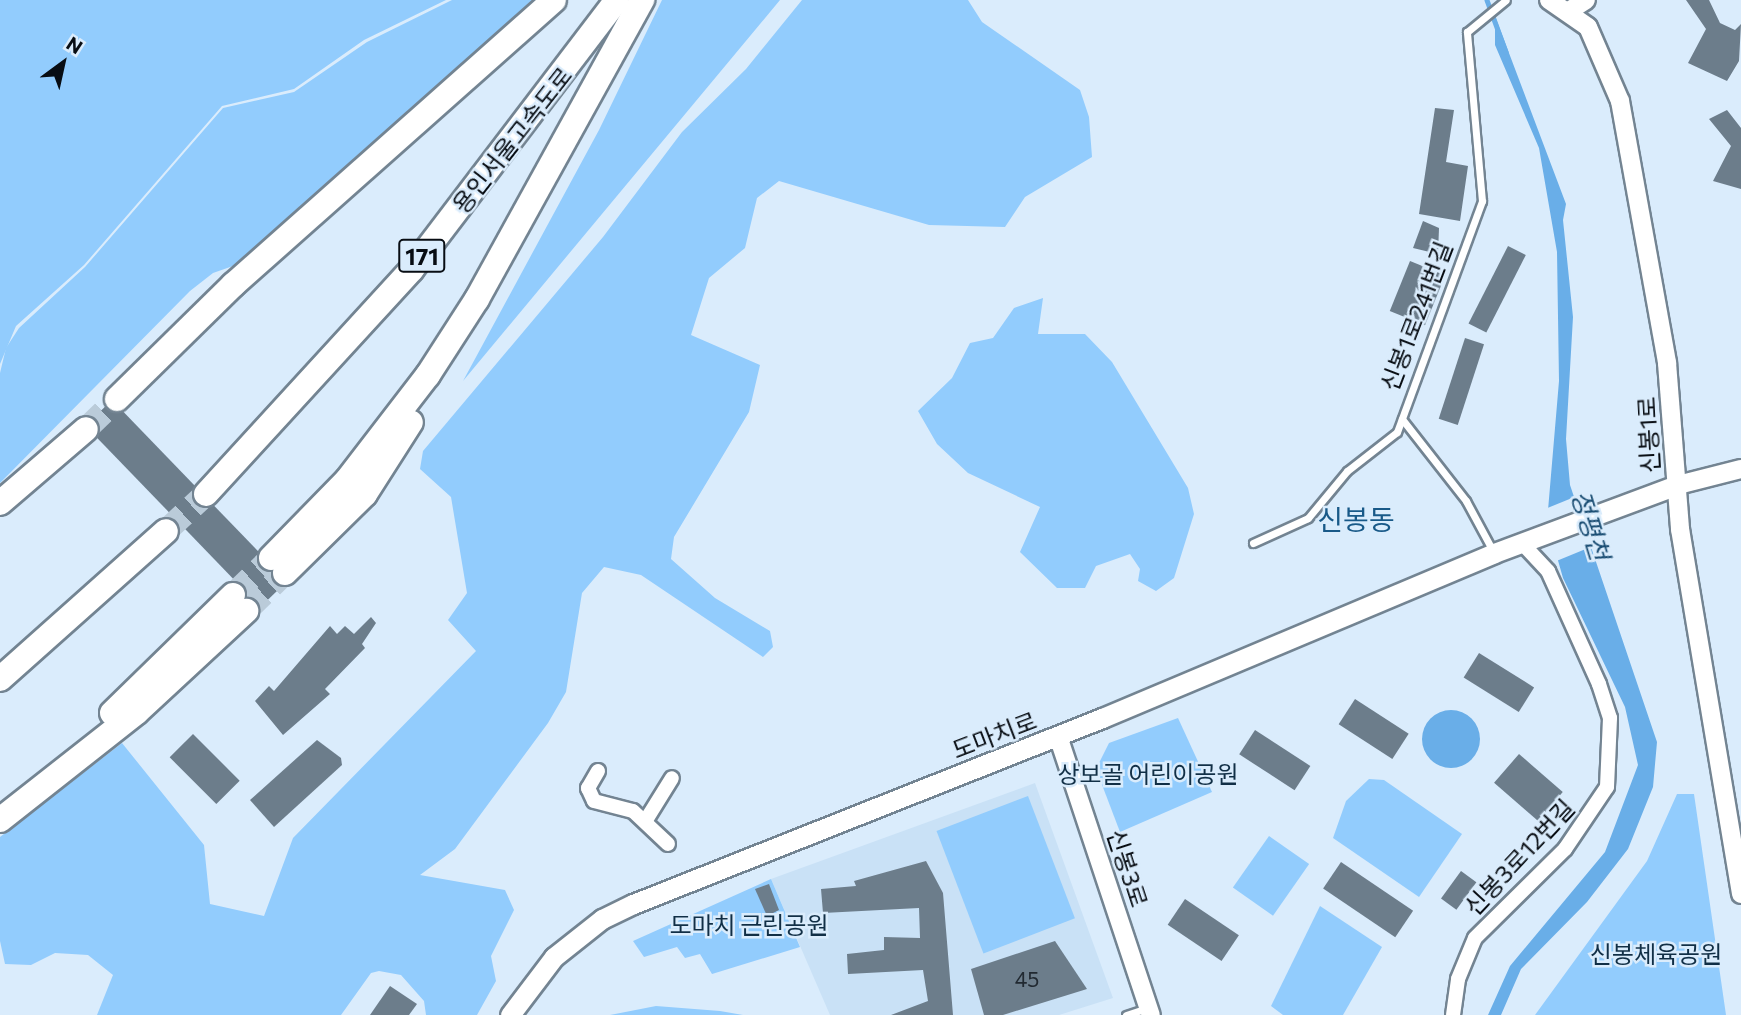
<!DOCTYPE html>
<html>
<head>
<meta charset="utf-8">
<style>
  body { margin:0 }
  #map { position:relative; width:1741px; height:1015px; overflow:hidden; background:#daecfc; font-family:Commissioner,"Noto Sans KR",sans-serif }
  div>[style] { position:absolute }
  [style*='--x'] { left:calc(var(--x)*1px); top:calc(var(--y)*1px); width:calc(var(--w)*1px); rotate:calc(var(--a)*1deg) }
  .built>* { inset:0; background:#c9e1f6 }
  .green>* { inset:0; background:#92ccfd; transform-origin:0 0 }
  .water>* { inset:0; background:#69aee8 }
  .round { border-radius:50% }
  .pier>* { inset:0; background:#daecfc }
  .stream>* { height:4.5px; margin:-2.25px; padding:0 2.25px; transform-origin:2.25px; border-radius:2.25px; background:#69aee8 }
  .building>* { inset:0; background:#6c7d8b; transform-origin:0 0 }
  .motorway-tunnel>* { height:24px; margin-top:-12px; transform-origin:0; background:repeating-linear-gradient(90deg,#bacbd9 0 24px,transparent 0 36px) }
  .roads { filter:drop-shadow(2px 0 #738492) drop-shadow(-2px 0 #738492) drop-shadow(0 2px #738492) drop-shadow(0 -2px #738492) }
  .service>* { height:7px; margin:-3.5px; padding:0 3.5px; transform-origin:3.5px; border-radius:3.5px; background:#fff }
  .minor>* { height:14px; margin:-7px; padding:0 7px; transform-origin:7px; border-radius:7px; background:#fff }
  .tertiary>* { height:18px; margin:-9px; padding:0 9px; transform-origin:9px; border-radius:9px; background:#fff }
  .secondary>* { height:19px; margin:-9.5px; padding:0 9.5px; transform-origin:9.5px; border-radius:9.5px; background:#fff }
  .motorway>* { height:24px; margin:-12px; padding:0 12px; transform-origin:12px; border-radius:12px; background:#fff }
  span { translate:-50% -50%; white-space:nowrap; text-align:center; line-height:1.15; -webkit-text-stroke:5px #daecfc; paint-order:stroke }
  .number-label { font-size:21px; color:#212931 }
  .number-label span { -webkit-text-stroke-width:0 }
  .shield-label span { padding:2px 5px; background:#daecfc; border:2px solid; border-radius:5px; -webkit-text-stroke-width:0 }
  .shield-label { font-size:23px; color:#080d13; font-weight:700 }
  .street-label { font-size:24px; color:#080d13 }
  .park-label { font-size:24px; color:#112f46 }
  .water-label { font-size:26px; color:#194c72; font-style:italic }
  .quarter-label { font-size:28px; color:#185988 }
  .north { position:absolute; left:28px; top:28px; width:70px; height:70px; -webkit-text-stroke:5px #daecfc; paint-order:stroke; rotate:33deg; font-size:19px; font-weight:700; line-height:28px; text-align:center; color:#080d13 }
  .north::after { content:''; display:block; margin:auto; width:24px; height:32px; background:#080d13; clip-path:polygon(50% 0,100% 100%,50% 72%,0 100%) }
</style>
</head>
<body>
<div id="map">
  <div class="built">
    <i style="clip-path:polygon(1035px 783px,1113px 998px,1059px 1015px,830px 1015px,771px 879px)"></i>
  </div>
  <div class="green">
    <i style="clip-path:polygon(0 0,446px 0,364px 40px,294px 89px,222px 106px,84px 265px,16px 326px,0 364px)"></i>
    <i style="clip-path:polygon(452px 0,544px 0,233px 266px,213px 273px,190px 291px,0 483px,0 373px,6px 348px,19px 328px,85px 267px,223px 108px,294px 92px,367px 42px)"></i>
    <i style="clip-path:polygon(662px 0,780px 0,463px 381px,599px 130px)"></i>
    <i style="clip-path:polygon(802px 0,968px 0,982px 22px,1080px 90px,1089px 117px,1092px 157px,1025px 197px,1005px 227px,929px 225px,779px 181px,757px 198px,745px 248px,709px 278px,691px 335px,760px 365px,749px 412px,674px 537px,671px 559px,715px 598px,770px 631px,773px 647px,763px 657px,641px 575px,604px 567px,582px 593px,566px 692px,548px 723px,455px 849px,420px 875px,505px 890px,514px 910px,491px 956px,496px 981px,477px 1015px,426px 1015px,424px 1001px,401px 975px,379px 971px,371px 973px,341px 1015px,97px 1015px,113px 975px,88px 955px,55px 953px,31px 965px,5px 964px,0 941px,0 837px,122px 743px,204px 845px,210px 904px,264px 916px,293px 838px,476px 651px,448px 620px,467px 593px,451px 497px,420px 469px,423px 451px,603px 237px,682px 132px,746px 69px)"></i>
    <i style="clip-path:polygon(1043px 298px,1038px 334px,1085px 334px,1112px 362px,1188px 488px,1194px 514px,1174px 578px,1156px 591px,1138px 581px,1140px 569px,1130px 554px,1096px 566px,1085px 588px,1057px 588px,1020px 552px,1040px 507px,968px 473px,937px 444px,918px 411px,952px 378px,970px 343px,993px 338px,1014px 308px)"></i>
    <i style="clip-path:polygon(1178px 718px,1212px 792px,1120px 832px,1096px 769px,1109px 743px)"></i>
    <i style="clip-path:polygon(1369px 779px,1384px 780px,1462px 834px,1419px 897px,1333px 838px,1346px 801px)"></i>
    <i style="clip-path:polygon(1677px 794px,1694px 794px,1726px 1015px,1535px 1015px,1647px 861px)"></i>
    <i style="left:1028px;top:796px;width:131px;height:98px;rotate:69deg"></i>
    <i style="left:1269px;top:836px;width:49px;height:63px;rotate:35deg"></i>
    <i style="clip-path:polygon(771px 879px,800px 947px,712px 974px,700px 954px,685px 958px,677px 947px,644px 957px,633px 941px)"></i>
    <i style="clip-path:polygon(1320px 906px,1382px 947px,1343px 1015px,1283px 1015px,1271px 1006px)"></i>
    <i style="clip-path:polygon(656px 1006px,720px 1011px,743px 1015px,610px 1015px)"></i>
  </div>
  <div class="water">
    <i style="clip-path:polygon(1495px 16px,1566px 204px,1563px 220px,1573px 317px,1566px 439px,1570px 485px,1657px 742px,1653px 787px,1628px 849px,1587px 902px,1521px 969px,1501px 1015px,1488px 1015px,1510px 966px,1605px 852px,1638px 765px,1625px 707px,1563px 578px,1547px 522px,1559px 381px,1557px 252px,1539px 148px,1495px 45px)"></i>
    <i class="round" style="left:1422px;top:710px;width:58px;height:58px"></i>
  </div>
  <div class="pier">
    <i style="clip-path:polygon(1577px 496px,1593px 546px,1554px 562px,1545px 509px)"></i>
  </div>
  <div class="stream">
    <i style="--x:1487;--y:0;--w:55;--a:69.9"></i>
  </div>
  <div class="building">
    <i style="clip-path:polygon(1686px 0,1709px 0,1720px 23px,1735px 30px,1741px 24px,1739px 61px,1727px 81px,1688px 63px,1706px 29px)"></i>
    <i style="clip-path:polygon(1435px 108px,1454px 110px,1446px 162px,1468px 166px,1460px 221px,1419px 214px)"></i>
    <i style="clip-path:polygon(1727px 110px,1741px 128px,1741px 189px,1713px 181px,1731px 146px,1709px 119px)"></i>
    <i style="clip-path:polygon(1423px 221px,1439px 228px,1438px 254px,1413px 248px)"></i>
    <i style="left:1508px;top:246px;width:20px;height:87px;rotate:27deg"></i>
    <i style="left:1410px;top:261px;width:38px;height:54px;rotate:22deg"></i>
    <i style="left:1465px;top:338px;width:20px;height:85px;rotate:18deg"></i>
    <i style="left:112px;top:400px;width:252px;height:37px;rotate:46deg"></i>
    <i style="clip-path:polygon(371px 617px,376px 623px,362px 644px,365px 648px,325px 689px,330px 694px,283px 735px,255px 701px,269px 686px,274px 691px,330px 626px,337px 634px,345px 626px,354px 634px)"></i>
    <i style="left:1479px;top:653px;width:65px;height:29px;rotate:32deg"></i>
    <i style="left:1355px;top:699px;width:64px;height:30px;rotate:33deg"></i>
    <i style="left:1255px;top:730px;width:66px;height:29px;rotate:33deg"></i>
    <i style="left:193px;top:734px;width:66px;height:33px;rotate:45deg"></i>
    <i style="clip-path:polygon(317px 740px,341px 758px,342px 765px,274px 827px,250px 800px)"></i>
    <i style="left:1519px;top:754px;width:58px;height:38px;rotate:41deg"></i>
    <i style="clip-path:polygon(926px 861px,943px 893px,953px 1015px,891px 1015px,928px 1001px,923px 970px,848px 974px,847px 954px,884px 950px,884px 937px,920px 938px,919px 908px,823px 913px,821px 889px,856px 886px,854px 881px)"></i>
    <i style="left:1341px;top:862px;width:87px;height:32px;rotate:34deg"></i>
    <i style="left:1461px;top:871px;width:19px;height:34px;rotate:36deg"></i>
    <i style="clip-path:polygon(769px 884px,779px 910px,767px 916px,755px 889px)"></i>
    <i style="left:1185px;top:899px;width:65px;height:31px;rotate:34deg"></i>
    <i style="clip-path:polygon(1055px 941px,1087px 989px,1003px 1015px,984px 1015px,971px 969px)"></i>
    <i style="clip-path:polygon(390px 986px,417px 1004px,409px 1015px,370px 1015px)"></i>
  </div>
  <div class="motorway-tunnel">
    <i style="--x:86;--y:429;--w:43;--a:-44.1"></i>
    <i style="--x:166;--y:531;--w:54;--a:-42.8"></i>
    <i style="--x:233;--y:595;--w:53;--a:-44.2"></i>
    <i style="--x:246;--y:611;--w:54;--a:-44.3"></i>
  </div>
  <div class="roads">
    <div class="service">
      <i style="--x:1402;--y:419;--w:104;--a:52"></i>
      <i style="--x:1466;--y:501;--w:59;--a:61.7"></i>
      <i style="--x:1253;--y:543;--w:60;--a:-24.4"></i>
      <i style="--x:1308;--y:518;--w:61;--a:-50.3"></i>
      <i style="--x:1347;--y:471;--w:63;--a:-38"></i>
      <i style="--x:1397;--y:432;--w:246;--a:-69.8"></i>
      <i style="--x:1482;--y:201;--w:170;--a:-95.1"></i>
      <i style="--x:1467;--y:32;--w:50;--a:-39.4"></i>
      <i style="--x:1126;--y:1015;--w:23;--a:-18"></i>
    </div>
    <div class="minor">
      <i style="--x:598;--y:771;--w:20;--a:120"></i>
      <i style="--x:588;--y:788;--w:14;--a:65"></i>
      <i style="--x:594;--y:801;--w:40;--a:14.4"></i>
      <i style="--x:633;--y:811;--w:48;--a:43.3"></i>
      <i style="--x:646;--y:820;--w:49;--a:-58.2"></i>
      <i style="--x:1453;--y:1015;--w:36;--a:-82"></i>
      <i style="--x:1458;--y:979;--w:44;--a:-67.5"></i>
      <i style="--x:1475;--y:938;--w:127;--a:-44.7"></i>
      <i style="--x:1565;--y:849;--w:75;--a:-55.9"></i>
      <i style="--x:1607;--y:787;--w:69;--a:-87.5"></i>
      <i style="--x:1610;--y:718;--w:36;--a:-108"></i>
      <i style="--x:1599;--y:684;--w:124;--a:-114.3"></i>
      <i style="--x:1548;--y:571;--w:38;--a:-133"></i>
    </div>
    <div class="tertiary">
      <i style="--x:1549;--y:0;--w:47;--a:34.7"></i>
      <i style="--x:1588;--y:27;--w:81;--a:66.6"></i>
      <i style="--x:1620;--y:101;--w:266;--a:79.8"></i>
      <i style="--x:1667;--y:363;--w:167;--a:85.5"></i>
      <i style="--x:1680;--y:529;--w:370;--a:80.5"></i>
      <i style="--x:1569;--y:11;--w:20;--a:-33"></i>
      <i style="--x:1674;--y:486;--w:69;--a:-14.2"></i>
      <i style="--x:1058;--y:736;--w:294;--a:71.6"></i>
    </div>
    <div class="secondary">
      <i style="--x:510;--y:1015;--w:73;--a:-52.8"></i>
      <i style="--x:554;--y:957;--w:61;--a:-38.4"></i>
      <i style="--x:602;--y:919;--w:34;--a:-26"></i>
      <i style="--x:633;--y:904;--w:505;--a:-21.63"></i>
      <i style="--x:1102;--y:718;--w:425;--a:-22.8"></i>
      <i style="--x:1494;--y:553;--w:192;--a:-20.4"></i>
    </div>
    <div class="motorway">
      <i style="--x:117;--y:399;--w:163;--a:-44.5"></i>
      <i style="--x:233;--y:285;--w:429;--a:-41.6"></i>
      <i style="--x:206;--y:494;--w:305;--a:-47.5"></i>
      <i style="--x:412;--y:269;--w:338;--a:-52.7"></i>
      <i style="--x:0;--y:503;--w:113;--a:-40.7"></i>
      <i style="--x:271;--y:558;--w:109;--a:-45.7"></i>
      <i style="--x:347;--y:480;--w:133;--a:-52.4"></i>
      <i style="--x:428;--y:375;--w:90;--a:-57.2"></i>
      <i style="--x:477;--y:299;--w:342;--a:-61.1"></i>
      <i style="--x:285;--y:573;--w:112;--a:-44.6"></i>
      <i style="--x:365;--y:494;--w:85;--a:-57.4"></i>
      <i style="--x:0;--y:679;--w:222;--a:-41.7"></i>
      <i style="--x:112;--y:713;--w:169;--a:-44.3"></i>
      <i style="--x:0;--y:820;--w:174;--a:-38.2"></i>
      <i style="--x:137;--y:712;--w:149;--a:-42.8"></i>
    </div>
  </div>
  <div class="number-label">
    <span style="left:1027px;top:979px">45</span>
  </div>
  <div class="shield-label">
    <span style="left:422px;top:256px">171</span>
  </div>
  <div class="street-label">
    <span style="left:512px;top:140px;rotate:-52deg">용인서울고속도로</span>
    <span style="left:1416px;top:316px;rotate:-69deg">신봉1로241번길</span>
    <span style="left:1648px;top:435px;rotate:-93deg">신봉1로</span>
    <span style="left:994px;top:735px;rotate:-21deg">도마치로</span>
    <span style="left:1519px;top:857px;rotate:-47deg">신봉3로12번길</span>
    <span style="left:1128px;top:868px;rotate:72deg">신봉3로</span>
  </div>
  <div class="park-label">
    <span style="left:1148px;top:774px">상보골 어린이공원</span>
    <span style="left:749px;top:925px">도마치 근린공원</span>
    <span style="left:1656px;top:954px">신봉체육공원</span>
  </div>
  <div class="water-label">
    <span style="left:1591px;top:525px;rotate:73deg">정평천</span>
  </div>
  <div class="quarter-label">
    <span style="left:1356px;top:519px">신봉동</span>
  </div>
  <div class="north">N</div>
</div>
</body>
</html>
